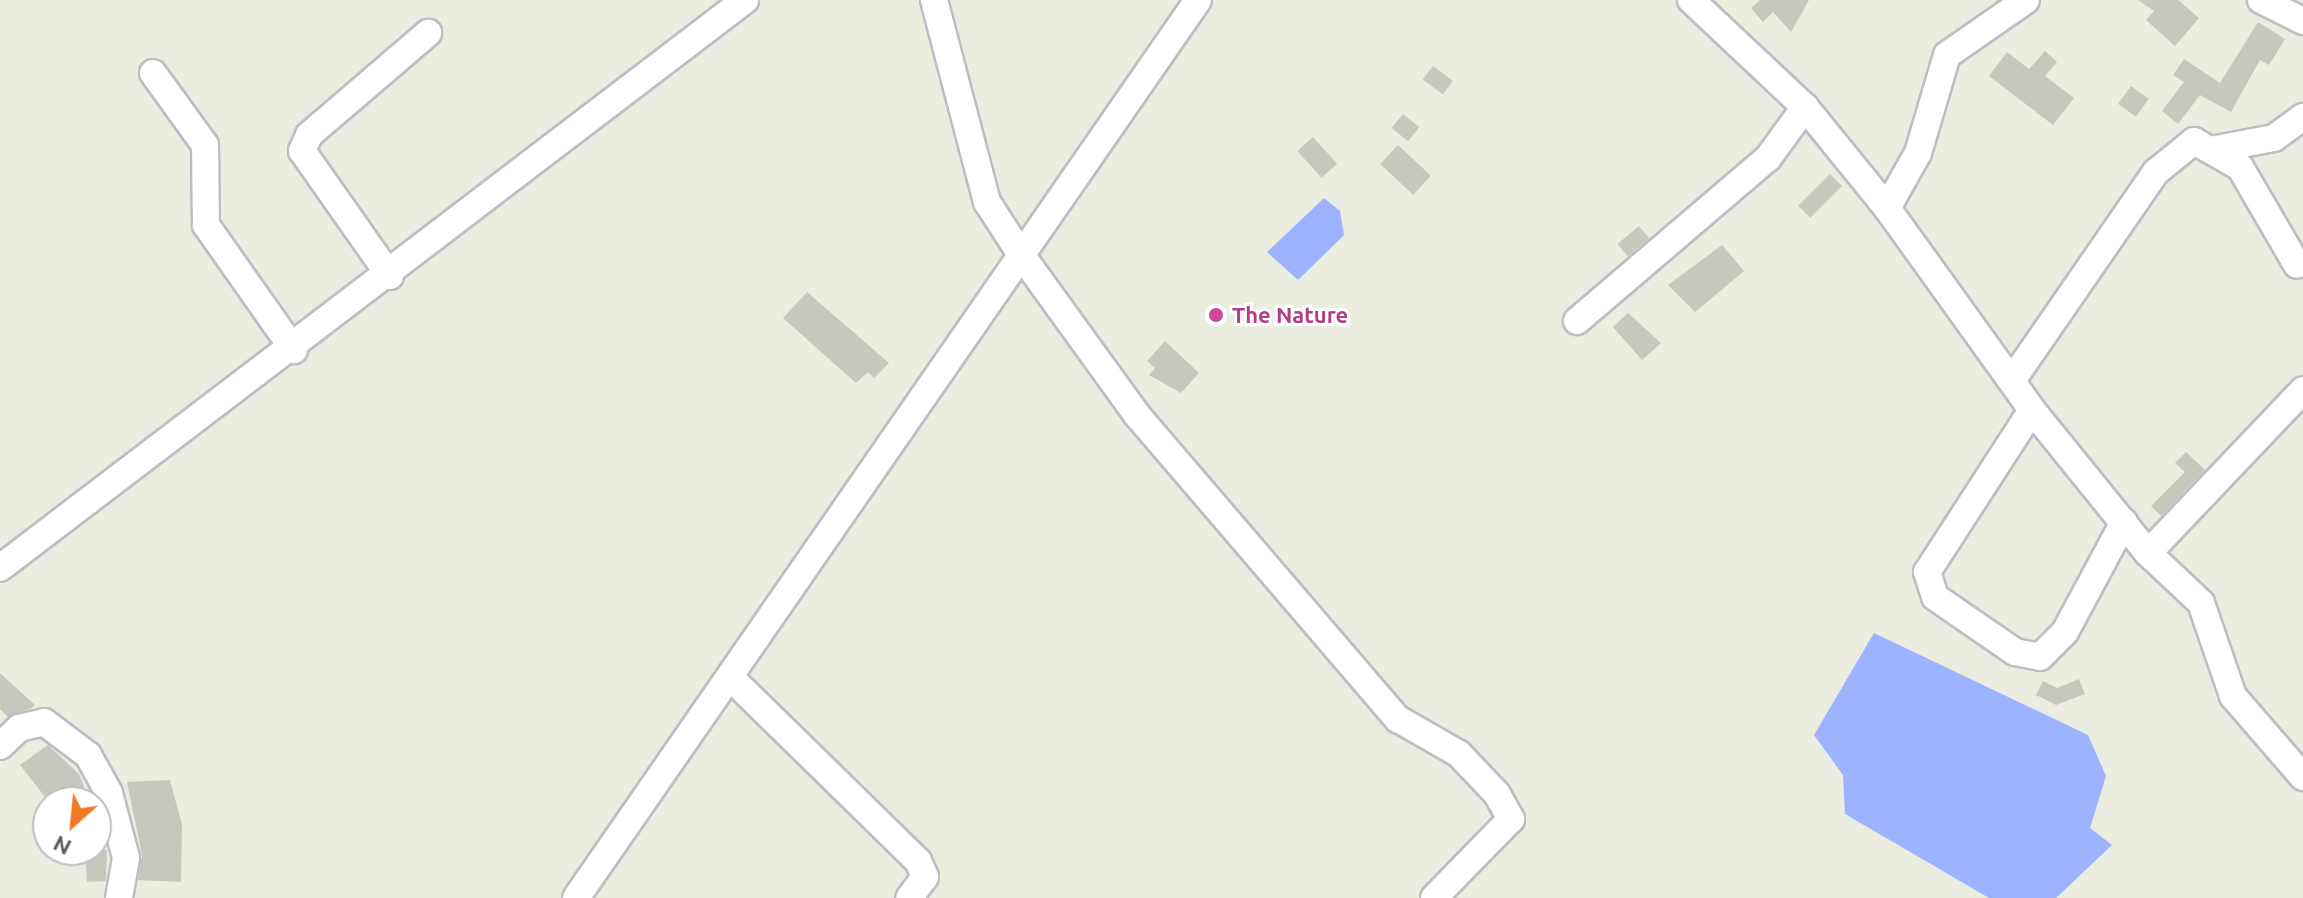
<!DOCTYPE html>
<html>
<head>
<meta charset="utf-8">
<style>
  body { margin:0 }
  #map { position:relative; width:2303px; height:898px; overflow:hidden; background:#ebede0; font-family:Ubuntu,sans-serif }
  div>[style] { position:absolute }
  [style*='--x'] { left:calc(var(--x)*1px); top:calc(var(--y)*1px); width:calc(var(--w)*1px); rotate:calc(var(--a)*1deg) }
  .water>* { inset:0; background:#9db3ff }
  .building>* { inset:0; background:#c7c7bd; transform-origin:0 0 }
  .roads { filter:drop-shadow(2px 0 #bdbdc4) drop-shadow(-2px 0 #bdbdc4) drop-shadow(0 2px #bdbdc4) drop-shadow(0 -2px #bdbdc4) }
  .minor>* { height:26px; margin:-13px; padding:0 13px; transform-origin:13px; border-radius:13px; background:#fff }
  .dots>* { width:22px; height:22px; translate:-50% -50%; box-sizing:border-box; border:4px solid #fff; border-radius:50% }
  span { translate:-50% -50%; white-space:nowrap; text-align:center; line-height:1.15; -webkit-text-stroke:6px #fff; paint-order:stroke }
  .hotel-label { font-size:22px; color:#b23c85; font-weight:700 }
  .left { translate:0 -50%; text-align:left }
  .north { position:absolute; left:32px; top:786px; width:80px; height:80px; box-sizing:border-box; background:#fff; border:2px solid #bdbdc0; border-radius:50%; rotate:207deg; font-size:22px; font-weight:700; line-height:32px; text-align:center; color:#595a62 }
  .north::after { content:''; display:block; margin:auto; width:28px; height:36px; background:#ef7a23; clip-path:polygon(50% 0,100% 100%,50% 72%,0 100%) }
</style>
</head>
<body>
<div id="map">
  <div class="water">
    <i style="clip-path:polygon(1324px 198px,1340px 211px,1344px 235px,1298px 280px,1267px 252px)"></i>
    <i style="clip-path:polygon(1874px 633px,2088px 735px,2106px 776px,2090px 828px,2112px 845px,2056px 898px,1989px 898px,1845px 814px,1843px 775px,1814px 735px)"></i>
  </div>
  <div class="building">
    <i style="clip-path:polygon(1760px 0,1809px 0,1791px 32px,1773px 12px,1763px 22px,1751px 8px)"></i>
    <i style="clip-path:polygon(2138px 0,2178px 0,2199px 18px,2175px 46px,2146px 20px,2154px 11px)"></i>
    <i style="clip-path:polygon(2258px 22px,2285px 39px,2269px 65px,2260px 60px,2231px 112px,2200px 95px,2178px 124px,2162px 111px,2184px 82px,2173px 75px,2184px 59px,2220px 83px)"></i>
    <i style="clip-path:polygon(2045px 51px,2057px 62px,2045px 76px,2074px 98px,2053px 125px,1989px 76px,2007px 52px,2029px 69px)"></i>
    <i style="left:1433px;top:66px;width:25px;height:17px;rotate:37deg"></i>
    <i style="left:2131px;top:86px;width:22px;height:22px;rotate:36deg"></i>
    <i style="left:1403px;top:114px;width:21px;height:18px;rotate:39deg"></i>
    <i style="left:1313px;top:137px;width:36px;height:21px;rotate:48deg"></i>
    <i style="left:1398px;top:145px;width:45px;height:26px;rotate:43deg"></i>
    <i style="left:1830px;top:174px;width:17px;height:45px;rotate:45deg"></i>
    <i style="left:1639px;top:226px;width:16px;height:28px;rotate:50deg"></i>
    <i style="clip-path:polygon(1722px 245px,1744px 271px,1695px 312px,1668px 285px)"></i>
    <i style="clip-path:polygon(807px 292px,889px 363px,874px 378px,868px 372px,856px 383px,783px 318px)"></i>
    <i style="clip-path:polygon(1628px 313px,1661px 343px,1642px 360px,1613px 327px)"></i>
    <i style="clip-path:polygon(1165px 341px,1199px 373px,1181px 393px,1149px 375px,1155px 368px,1147px 361px)"></i>
    <i style="clip-path:polygon(2186px 452px,2205px 470px,2161px 516px,2151px 506px,2185px 472px,2175px 463px)"></i>
    <i style="clip-path:polygon(0 673px,35px 705px,32px 708px,8px 717px,0 709px)"></i>
    <i style="clip-path:polygon(2079px 679px,2085px 694px,2056px 705px,2036px 695px,2043px 681px,2057px 688px)"></i>
    <i style="clip-path:polygon(48px 745px,79px 774px,90px 802px,49px 802px,20px 765px)"></i>
    <i style="clip-path:polygon(170px 780px,182px 825px,181px 882px,138px 880px,142px 855px,127px 782px)"></i>
    <i style="clip-path:polygon(85px 850px,107px 850px,106px 881px,87px 882px)"></i>
  </div>
  <div class="roads">
    <div class="minor">
      <i style="--x:934;--y:0;--w:209;--a:75.3"></i>
      <i style="--x:987;--y:202;--w:64;--a:57.1"></i>
      <i style="--x:1022;--y:256;--w:196;--a:54.1"></i>
      <i style="--x:1137;--y:415;--w:401;--a:49.4"></i>
      <i style="--x:1398;--y:719;--w:70;--a:29.8"></i>
      <i style="--x:1459;--y:754;--w:55;--a:46.5"></i>
      <i style="--x:1497;--y:794;--w:29;--a:61"></i>
      <i style="--x:1511;--y:819;--w:110;--a:134.3"></i>
      <i style="--x:1691;--y:0;--w:156;--a:43.2"></i>
      <i style="--x:1805;--y:107;--w:130;--a:50.9"></i>
      <i style="--x:1887;--y:208;--w:249;--a:54.3"></i>
      <i style="--x:2032;--y:410;--w:184;--a:51"></i>
      <i style="--x:2148;--y:553;--w:73;--a:43.3"></i>
      <i style="--x:2201;--y:603;--w:98;--a:71"></i>
      <i style="--x:2233;--y:696;--w:107;--a:49.2"></i>
      <i style="--x:2261;--y:0;--w:47;--a:26.6"></i>
      <i style="--x:153;--y:73;--w:89;--a:54.2"></i>
      <i style="--x:205;--y:145;--w:80;--a:89.3"></i>
      <i style="--x:206;--y:225;--w:153;--a:54.9"></i>
      <i style="--x:2211;--y:150;--w:64;--a:-10.8"></i>
      <i style="--x:2274;--y:138;--w:36;--a:-36"></i>
      <i style="--x:1887;--y:208;--w:63;--a:-60.6"></i>
      <i style="--x:1918;--y:153;--w:102;--a:-73.5"></i>
      <i style="--x:1947;--y:55;--w:96;--a:-34.8"></i>
      <i style="--x:390;--y:276;--w:153;--a:-125.1"></i>
      <i style="--x:302;--y:151;--w:17;--a:-66"></i>
      <i style="--x:309;--y:135;--w:157;--a:-40.6"></i>
      <i style="--x:1577;--y:321;--w:251;--a:-40.5"></i>
      <i style="--x:1768;--y:158;--w:63;--a:-54"></i>
      <i style="--x:2013;--y:379;--w:252;--a:-55.4"></i>
      <i style="--x:2156;--y:172;--w:49;--a:-39.2"></i>
      <i style="--x:2194;--y:141;--w:53;--a:29.5"></i>
      <i style="--x:2240;--y:167;--w:113;--a:59.8"></i>
      <i style="--x:2032;--y:410;--w:193;--a:122.9"></i>
      <i style="--x:1927;--y:572;--w:26;--a:72"></i>
      <i style="--x:1935;--y:597;--w:97;--a:34.5"></i>
      <i style="--x:2015;--y:652;--w:25;--a:11"></i>
      <i style="--x:2040;--y:657;--w:35;--a:-45"></i>
      <i style="--x:2065;--y:632;--w:125;--a:-61.8"></i>
      <i style="--x:2148;--y:553;--w:225;--a:-46.4"></i>
      <i style="--x:0;--y:568;--w:937;--a:-37.32"></i>
      <i style="--x:730;--y:677;--w:263;--a:44.4"></i>
      <i style="--x:918;--y:861;--w:17;--a:66"></i>
      <i style="--x:925;--y:877;--w:26;--a:127"></i>
      <i style="--x:0;--y:746;--w:26;--a:-43"></i>
      <i style="--x:19;--y:728;--w:26;--a:-13"></i>
      <i style="--x:44;--y:722;--w:55;--a:36.9"></i>
      <i style="--x:88;--y:755;--w:43;--a:61.1"></i>
      <i style="--x:109;--y:793;--w:67;--a:75.3"></i>
      <i style="--x:126;--y:858;--w:41;--a:99.9"></i>
      <i style="--x:576;--y:898;--w:1092;--a:-55.29"></i>
    </div>
  </div>
  <div class="dots">
    <i style="left:1216px;top:315px;background:#d1479c"></i>
  </div>
  <div class="hotel-label">
    <span class="left" style="left:1232px;top:315px">The Nature</span>
  </div>
  <div class="north">N</div>
</div>
</body>
</html>
